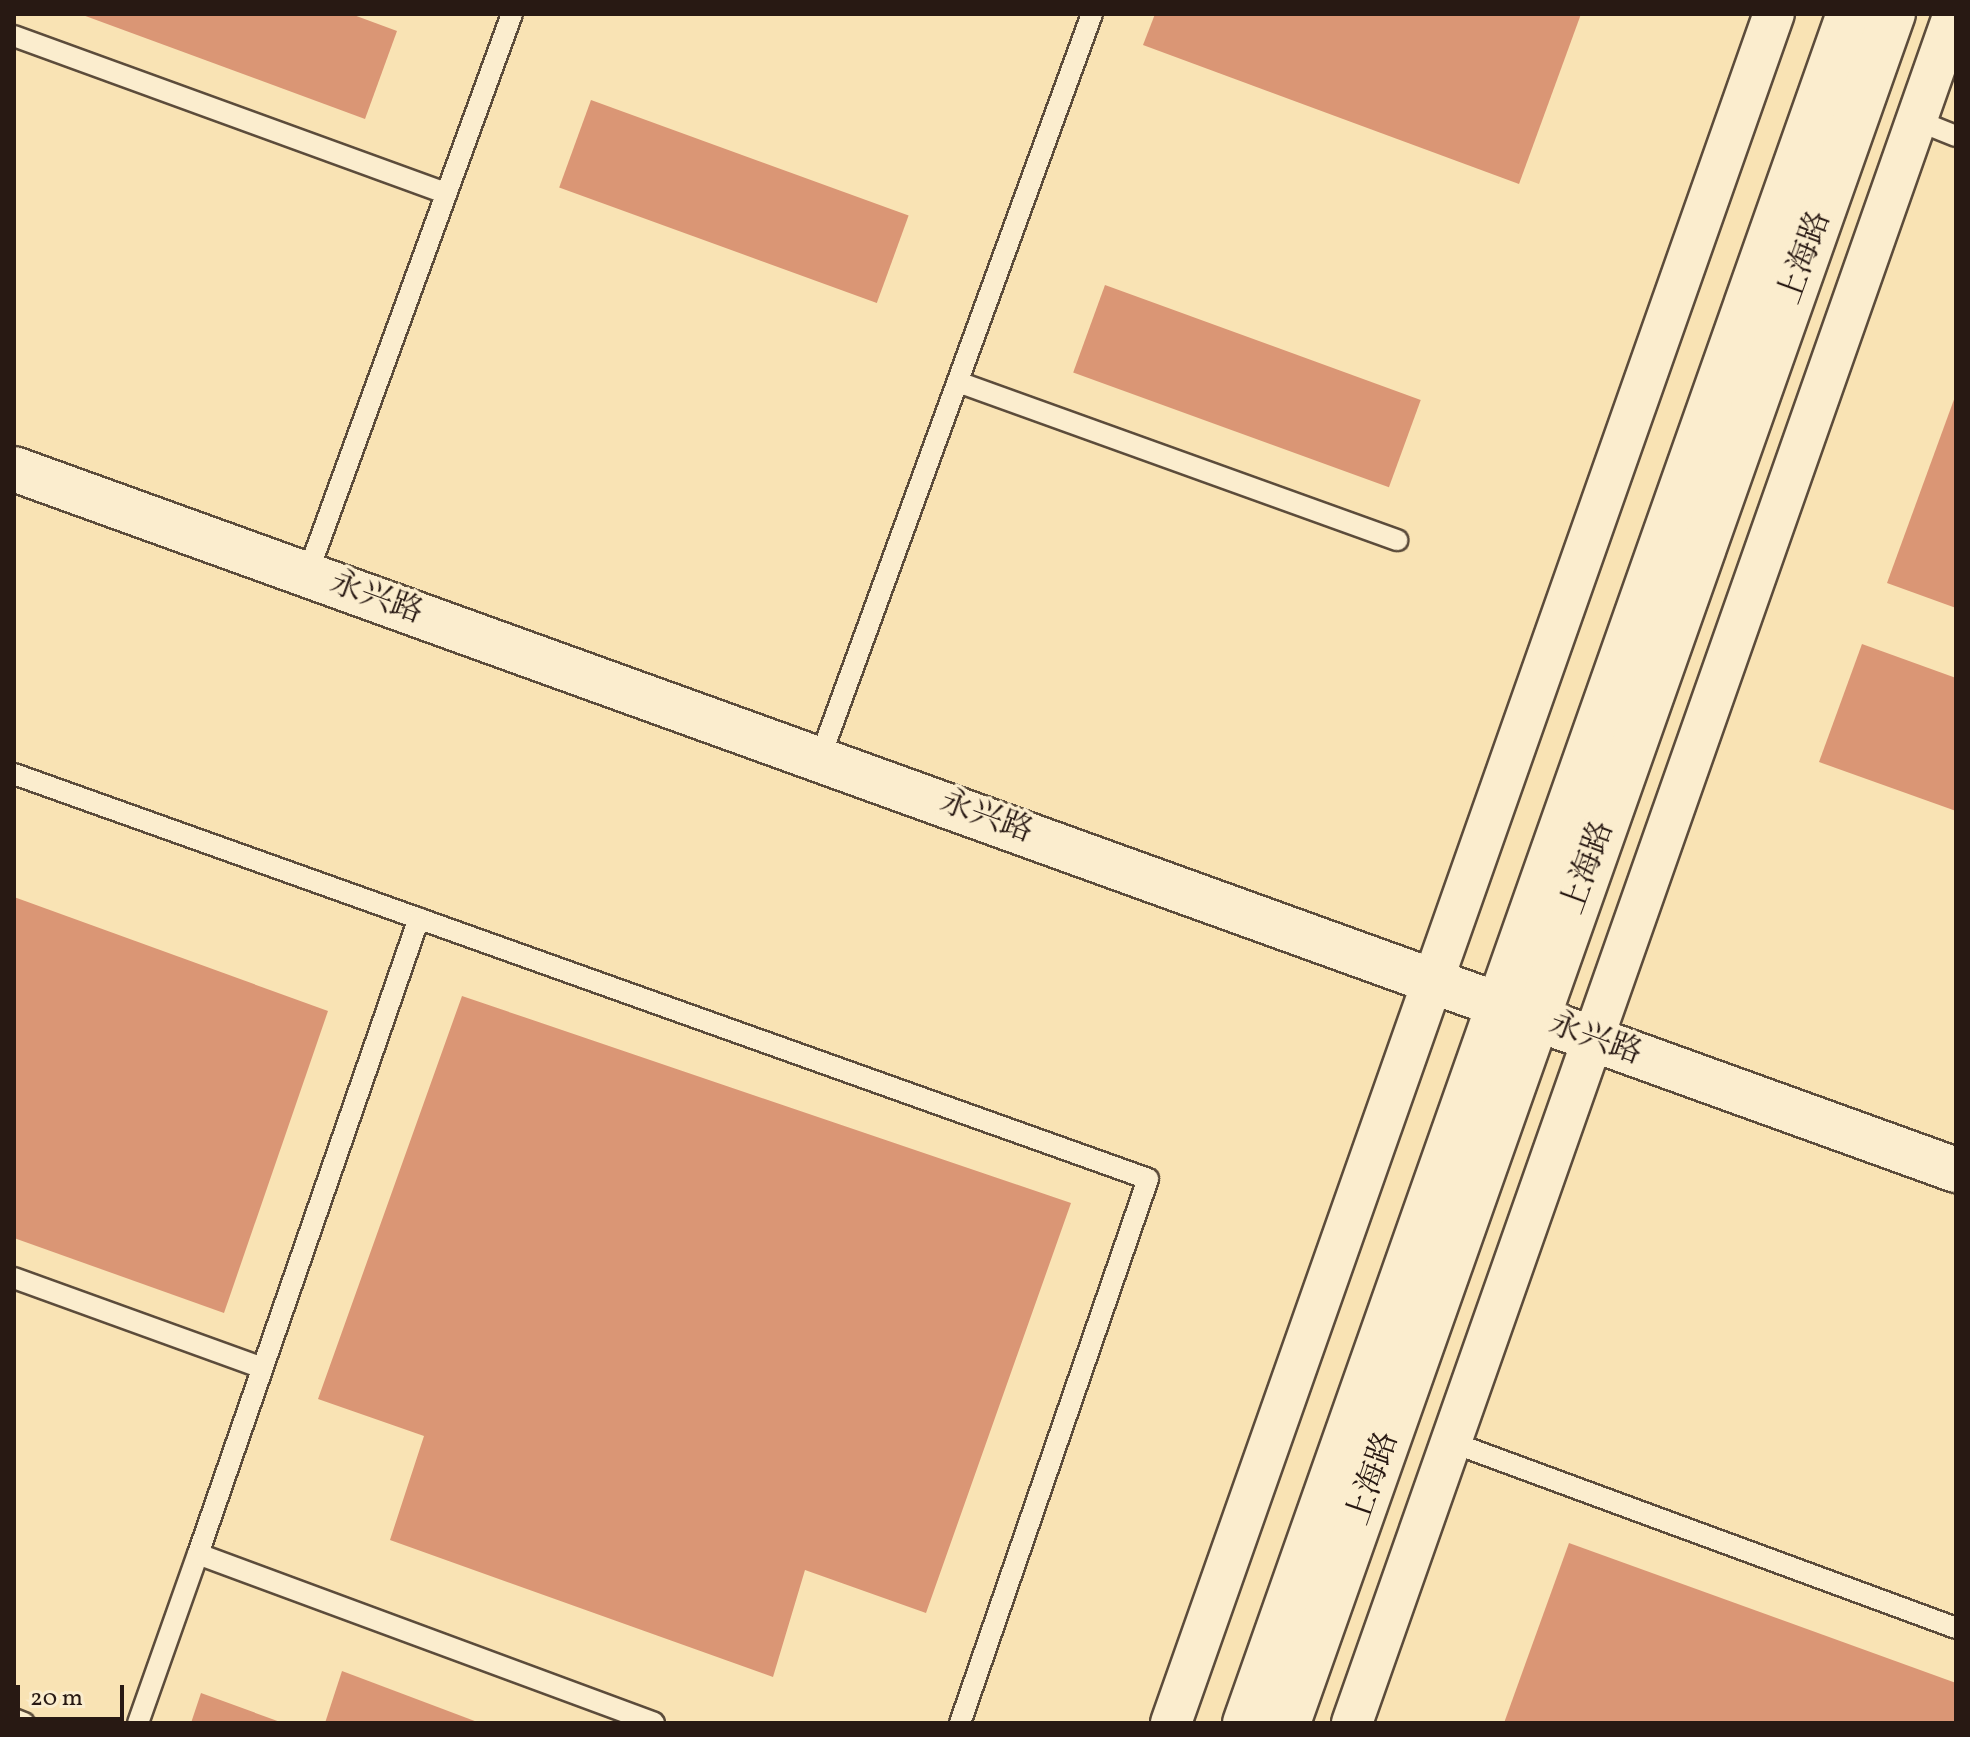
<!DOCTYPE html>
<html>
<head>
<meta charset="utf-8">
<style>
  body { margin:0 }
  #map { position:relative; width:1970px; height:1737px; overflow:hidden; background:#f9e3b4; font-family:Vollkorn,"Noto Serif SC",serif }
  div>[style] { position:absolute }
  [style*='--x'] { left:calc(var(--x)*1px); top:calc(var(--y)*1px); width:calc(var(--w)*1px); rotate:calc(var(--a)*1deg) }
  .building>* { inset:0; background:#da9675; transform-origin:0 0 }
  .roads { filter:drop-shadow(2px 0 #5c4c3b) drop-shadow(-2px 0 #5c4c3b) drop-shadow(0 2px #5c4c3b) drop-shadow(0 -2px #5c4c3b) }
  .lane>* { height:20px; margin:-10px; padding:0 10px; transform-origin:10px; border-radius:10px; background:#fbedce }
  .street>* { height:40px; margin:-20px; padding:0 20px; transform-origin:20px; border-radius:20px; background:#fbedce }
  .secondary>* { height:44px; margin:-22px; padding:0 22px; transform-origin:22px; border-radius:22px; background:#fbedce }
  span { translate:-50% -50%; white-space:nowrap; text-align:center; line-height:1.15; -webkit-text-stroke:7px #fbedce; paint-order:stroke }
  .street-label { font-size:32px; color:#281913 }
  .frame { position:absolute; inset:0; border:16px solid #281913; pointer-events:none }
  .scale { position:absolute; left:16px; top:1685px; width:108px; height:36px; box-sizing:border-box; border:4px solid #281913; border-top:0; padding-left:10px; font-size:24px; line-height:28px; white-space:nowrap; color:#281913; -webkit-text-stroke:6px #fbedce; paint-order:stroke }
</style>
</head>
<body>
<div id="map">
  <div class="building">
    <i style="clip-path:polygon(80px 14px,351px 14px,397px 31px,365px 119px)"></i>
    <i style="clip-path:polygon(1155px 14px,1581px 14px,1519px 184px,1143px 45px)"></i>
    <i style="left:591px;top:100px;width:338px;height:93px;rotate:20deg"></i>
    <i style="left:1105px;top:285px;width:336px;height:93px;rotate:20deg"></i>
    <i style="clip-path:polygon(1956px 394px,1956px 608px,1887px 583px)"></i>
    <i style="clip-path:polygon(1862px 644px,1956px 678px,1956px 811px,1819px 762px)"></i>
    <i style="clip-path:polygon(14px 897px,328px 1011px,224px 1313px,14px 1238px)"></i>
    <i style="clip-path:polygon(462px 996px,1071px 1203px,926px 1613px,805px 1570px,773px 1677px,390px 1540px,424px 1436px,318px 1399px)"></i>
    <i style="clip-path:polygon(1569px 1543px,1956px 1683px,1956px 1723px,1504px 1723px)"></i>
    <i style="clip-path:polygon(342px 1671px,480px 1723px,325px 1723px)"></i>
    <i style="clip-path:polygon(201px 1693px,283px 1723px,191px 1723px)"></i>
  </div>
  <div class="roads">
    <div class="lane">
      <i style="--x:14;--y:36;--w:460;--a:20"></i>
      <i style="--x:1916;--y:120;--w:43;--a:21.8"></i>
      <i style="--x:958;--y:382;--w:467;--a:19.8"></i>
      <i style="--x:307;--y:575;--w:597;--a:-69.93"></i>
      <i style="--x:820;--y:758;--w:792;--a:-69.92"></i>
      <i style="--x:14;--y:774;--w:1204;--a:19.65"></i>
      <i style="--x:1148;--y:1179;--w:576;--a:109.06"></i>
      <i style="--x:14;--y:1278;--w:264;--a:19.9"></i>
      <i style="--x:1451;--y:1442;--w:538;--a:20.22"></i>
      <i style="--x:198;--y:1554;--w:673;--a:-70.84"></i>
      <i style="--x:14;--y:1719;--w:11;--a:22"></i>
      <i style="--x:138;--y:1723;--w:179;--a:-70.5"></i>
      <i style="--x:198;--y:1554;--w:486;--a:20.3"></i>
    </div>
    <div class="street">
      <i style="--x:1171;--y:1723;--w:1812;--a:-70.57"></i>
      <i style="--x:1352;--y:1723;--w:1812;--a:-70.6"></i>
    </div>
    <div class="secondary">
      <i style="--x:14;--y:469;--w:2065;--a:19.85"></i>
      <i style="--x:1245;--y:1723;--w:1813;--a:-70.54"></i>
      <i style="--x:1288;--y:1723;--w:1813;--a:-70.51"></i>
    </div>
  </div>
  <div class="street-label">
    <span style="left:1806px;top:258px;rotate:-70deg">上海路</span>
    <span style="left:376px;top:599px;rotate:20deg">永兴路</span>
    <span style="left:986px;top:818px;rotate:20deg">永兴路</span>
    <span style="left:1589px;top:868px;rotate:-70deg">上海路</span>
    <span style="left:1595px;top:1040px;rotate:20deg">永兴路</span>
    <span style="left:1374px;top:1479px;rotate:-71deg">上海路</span>
  </div>
  <div class="frame"></div>
  <div class="scale">20 m</div>
</div>
</body>
</html>
